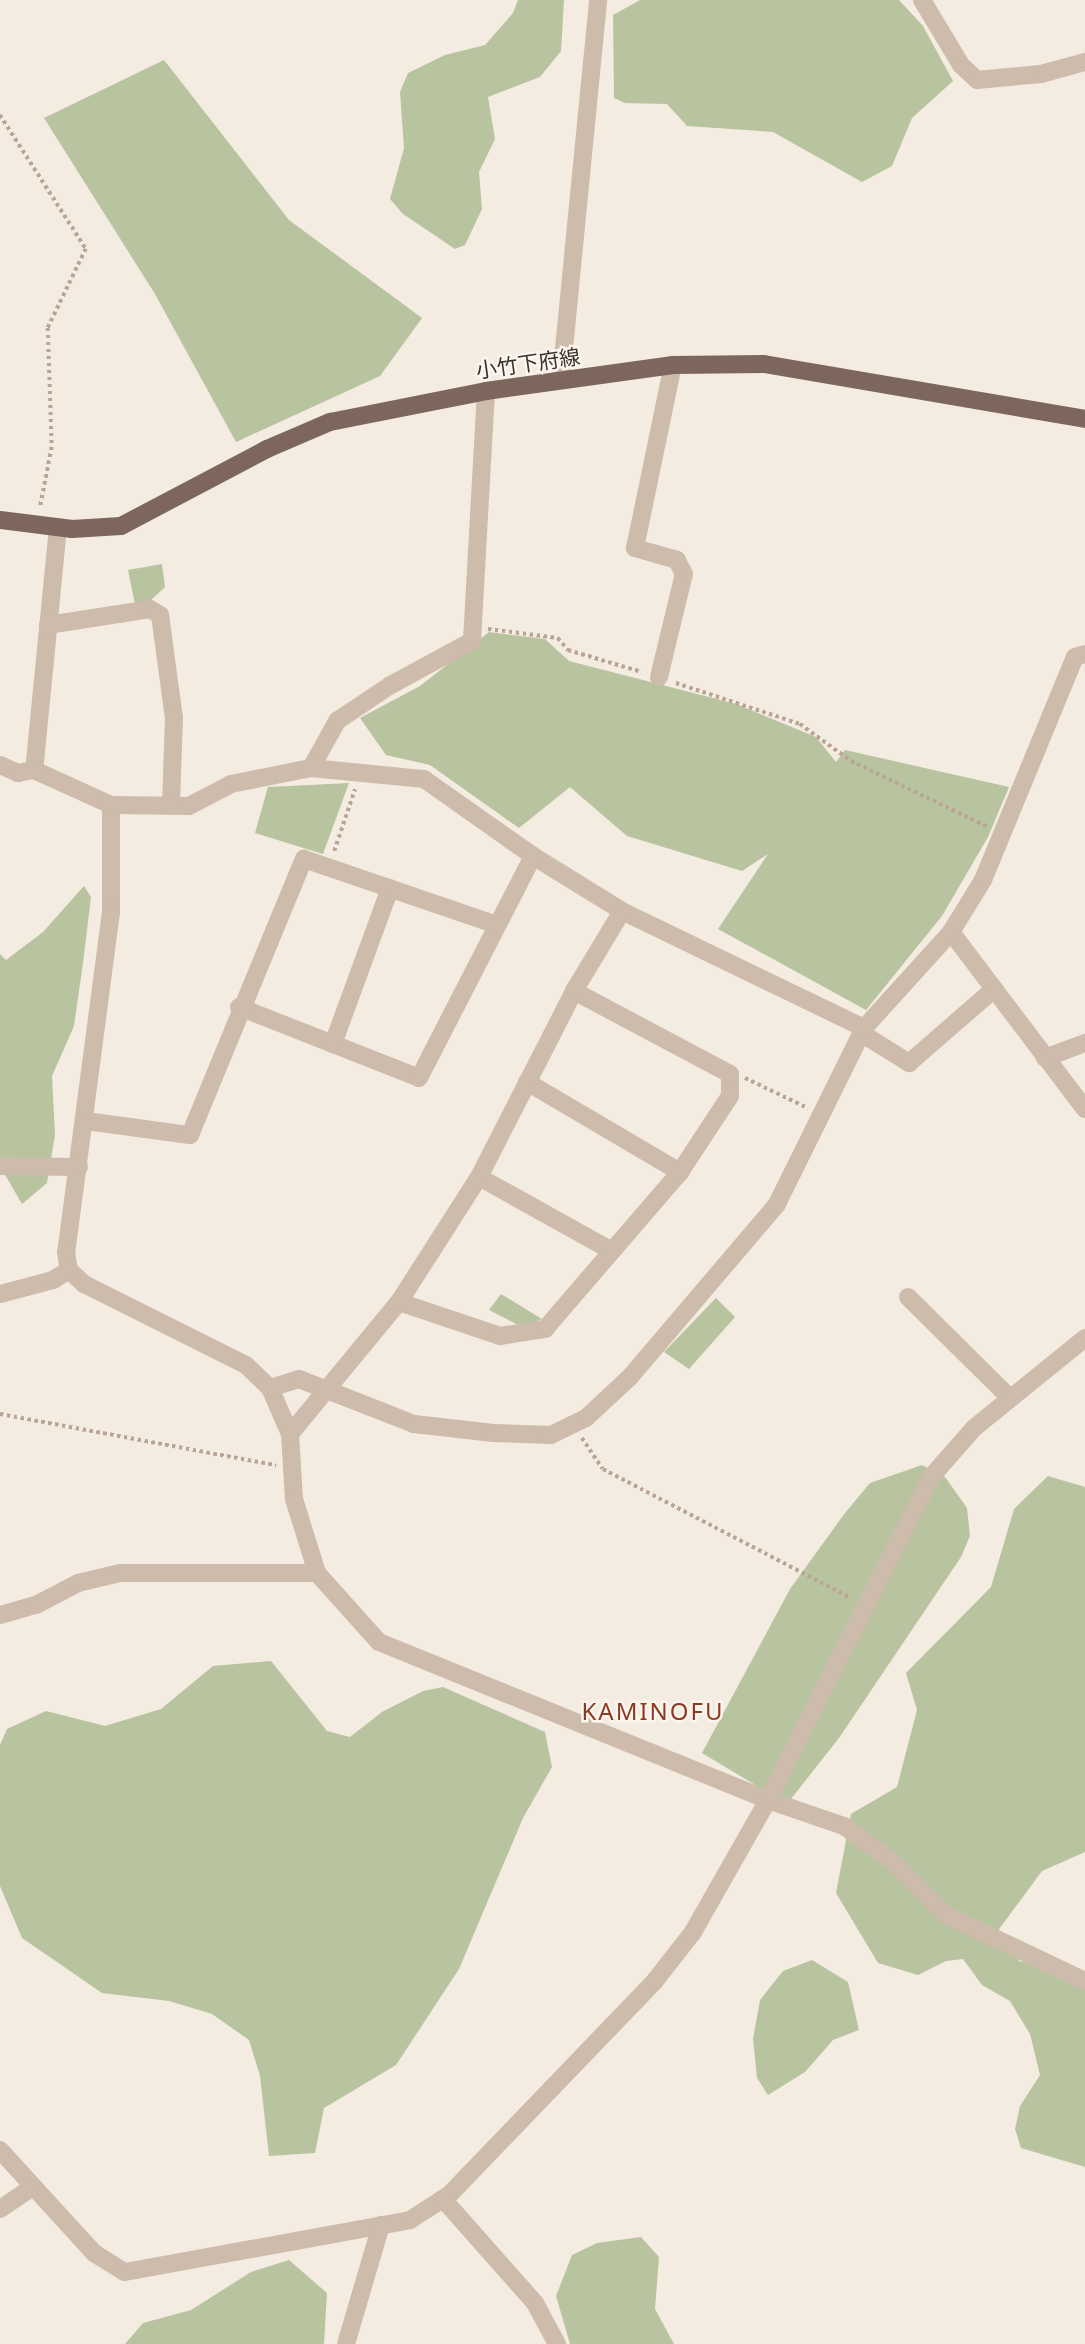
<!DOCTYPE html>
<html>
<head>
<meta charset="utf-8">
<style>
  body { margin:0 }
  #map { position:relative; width:1085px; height:2344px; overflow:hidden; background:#f4ebe1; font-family:"Noto Sans","Noto Sans JP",sans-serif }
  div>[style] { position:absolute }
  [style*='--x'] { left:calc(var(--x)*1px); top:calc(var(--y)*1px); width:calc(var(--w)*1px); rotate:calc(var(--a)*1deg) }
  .green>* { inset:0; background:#b8c4a0 }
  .path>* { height:3.5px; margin-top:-1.75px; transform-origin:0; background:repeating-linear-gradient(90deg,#b9a596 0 3.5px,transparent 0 7px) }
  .minor>* { height:18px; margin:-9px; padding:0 9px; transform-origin:9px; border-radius:9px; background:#cdbbac }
  .major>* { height:18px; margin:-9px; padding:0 9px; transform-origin:9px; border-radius:9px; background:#7d675c }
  span { translate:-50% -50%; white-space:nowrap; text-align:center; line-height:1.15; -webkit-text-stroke:5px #fbf5ee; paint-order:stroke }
  .street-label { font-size:21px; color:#3b302b }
  .quarter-label { font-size:24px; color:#8c3b22; letter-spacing:2px }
</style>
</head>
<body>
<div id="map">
  <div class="green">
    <i style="clip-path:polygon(518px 0,564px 0,561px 51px,540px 77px,488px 97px,495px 139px,479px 172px,482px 209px,465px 245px,455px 249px,403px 214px,390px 199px,404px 148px,400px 92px,408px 73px,445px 55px,485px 45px,513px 13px)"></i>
    <i style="clip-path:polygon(640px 0,899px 0,923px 26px,953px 81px,912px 118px,892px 166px,862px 182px,773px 132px,687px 126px,667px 104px,625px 103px,614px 98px,613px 15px)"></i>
    <i style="clip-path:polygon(164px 60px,289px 220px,422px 318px,380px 376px,236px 442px,155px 294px,44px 118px)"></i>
    <i style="clip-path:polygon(162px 564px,165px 587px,150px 601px,135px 604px,128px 570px)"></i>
    <i style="clip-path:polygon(489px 632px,545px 639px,569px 661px,736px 704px,816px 737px,836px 762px,845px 750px,1009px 787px,988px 837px,942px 916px,866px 1010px,718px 929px,768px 854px,742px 871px,627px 836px,570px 787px,519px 828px,430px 765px,386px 755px,360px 718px,420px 686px)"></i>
    <i style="clip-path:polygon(349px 783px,323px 854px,255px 833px,268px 787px)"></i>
    <i style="clip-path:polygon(84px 886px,91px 897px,83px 963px,74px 1026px,52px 1076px,55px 1135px,47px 1183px,22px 1204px,0 1166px,0 954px,6px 960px,43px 932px)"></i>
    <i style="clip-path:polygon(501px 1294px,542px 1319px,522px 1327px,489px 1310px)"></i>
    <i style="clip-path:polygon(716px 1298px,735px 1317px,689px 1369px,664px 1352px)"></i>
    <i style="clip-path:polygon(922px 1465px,945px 1477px,967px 1508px,970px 1536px,961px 1557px,839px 1738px,787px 1804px,702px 1753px,790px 1589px,845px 1513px,870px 1483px)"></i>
    <i style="clip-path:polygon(1048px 1476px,1085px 1487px,1085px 1852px,1042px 1871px,997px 1932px,1019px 1961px,1060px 1969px,1085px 1986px,1085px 2167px,1021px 2148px,1015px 2129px,1020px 2106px,1040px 2075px,1030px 2034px,1010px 2001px,982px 1985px,963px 1959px,946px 1961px,918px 1975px,878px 1963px,836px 1893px,851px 1814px,897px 1787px,917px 1710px,906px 1673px,991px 1587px,1014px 1509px)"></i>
    <i style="clip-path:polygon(271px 1661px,327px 1731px,350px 1737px,382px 1712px,423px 1691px,443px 1687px,545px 1732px,552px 1767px,523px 1818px,459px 1969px,396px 2065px,324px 2108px,315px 2153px,269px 2156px,260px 2076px,249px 2040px,212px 2014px,169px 2001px,102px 1993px,22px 1938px,0 1886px,0 1745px,7px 1729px,46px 1711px,105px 1726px,161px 1709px,213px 1666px)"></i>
    <i style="clip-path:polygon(812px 1960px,848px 1982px,859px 2030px,833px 2040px,805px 2072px,768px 2095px,757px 2078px,753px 2039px,760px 2000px,783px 1971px)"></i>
    <i style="clip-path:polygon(641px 2237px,659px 2257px,655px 2309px,674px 2344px,570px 2344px,556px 2296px,572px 2255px,597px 2243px)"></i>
    <i style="clip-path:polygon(289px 2260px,327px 2293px,324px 2344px,125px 2344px,143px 2323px,191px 2310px,251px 2272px)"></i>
  </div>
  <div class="path">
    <i style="--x:0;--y:115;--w:159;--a:57.3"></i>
    <i style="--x:86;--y:249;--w:88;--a:115.7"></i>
    <i style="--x:48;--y:328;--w:119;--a:88.1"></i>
    <i style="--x:52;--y:447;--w:62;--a:101.1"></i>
    <i style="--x:488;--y:629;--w:71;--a:7.3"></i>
    <i style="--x:558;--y:638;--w:16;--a:50"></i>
    <i style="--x:568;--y:650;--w:77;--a:16.6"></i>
    <i style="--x:676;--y:683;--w:131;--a:18.3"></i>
    <i style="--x:800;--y:724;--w:63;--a:36"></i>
    <i style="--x:851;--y:761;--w:152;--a:25.7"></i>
    <i style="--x:334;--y:851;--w:65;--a:-71.3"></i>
    <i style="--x:745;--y:1078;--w:70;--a:25.5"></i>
    <i style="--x:0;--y:1414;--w:281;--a:10.5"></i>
    <i style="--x:582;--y:1438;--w:37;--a:56"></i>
    <i style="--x:603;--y:1469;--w:280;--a:27.5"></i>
  </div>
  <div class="minor">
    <i style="--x:922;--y:0;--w:76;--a:59"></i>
    <i style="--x:961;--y:65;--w:22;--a:43"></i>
    <i style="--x:977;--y:80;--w:64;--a:-5.4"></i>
    <i style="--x:1041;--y:74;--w:46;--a:-15.3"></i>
    <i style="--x:561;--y:379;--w:381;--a:-84.4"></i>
    <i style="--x:58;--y:527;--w:244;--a:95.6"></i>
    <i style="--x:34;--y:770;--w:85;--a:24.4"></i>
    <i style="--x:111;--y:805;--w:107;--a:90"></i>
    <i style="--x:111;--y:912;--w:343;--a:97.5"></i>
    <i style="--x:66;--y:1252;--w:18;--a:81"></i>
    <i style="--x:69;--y:1270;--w:21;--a:43"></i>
    <i style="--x:84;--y:1284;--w:181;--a:26.6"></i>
    <i style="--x:246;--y:1365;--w:33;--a:44"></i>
    <i style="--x:270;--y:1388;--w:50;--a:66.5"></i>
    <i style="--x:290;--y:1434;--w:65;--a:86.5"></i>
    <i style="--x:294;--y:1499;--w:77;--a:72.7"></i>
    <i style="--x:317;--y:1573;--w:93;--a:48.1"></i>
    <i style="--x:379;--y:1642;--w:420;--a:22.1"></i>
    <i style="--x:768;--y:1800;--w:80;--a:18.9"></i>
    <i style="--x:844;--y:1826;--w:61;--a:36.3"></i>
    <i style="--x:893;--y:1862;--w:75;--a:45"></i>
    <i style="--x:946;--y:1915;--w:154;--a:25.4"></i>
    <i style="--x:48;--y:625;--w:103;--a:-8.9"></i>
    <i style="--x:150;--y:609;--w:12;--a:31"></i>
    <i style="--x:160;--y:615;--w:104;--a:82.3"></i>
    <i style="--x:174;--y:718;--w:88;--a:92"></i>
    <i style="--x:659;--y:677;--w:106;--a:-76.4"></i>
    <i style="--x:684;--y:574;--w:16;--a:-117"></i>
    <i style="--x:677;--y:560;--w:44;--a:-164.1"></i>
    <i style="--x:635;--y:548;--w:187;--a:-78.3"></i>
    <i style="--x:0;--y:765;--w:20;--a:24"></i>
    <i style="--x:18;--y:773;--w:16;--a:-11"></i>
    <i style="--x:311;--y:768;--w:54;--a:-61"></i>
    <i style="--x:337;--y:721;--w:63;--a:-33.9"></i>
    <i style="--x:389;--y:686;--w:94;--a:-28.5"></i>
    <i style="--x:472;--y:641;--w:250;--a:-86.8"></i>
    <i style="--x:111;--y:805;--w:78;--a:0.7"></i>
    <i style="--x:189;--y:806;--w:47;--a:-27.6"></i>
    <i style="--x:231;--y:784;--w:82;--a:-11.3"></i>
    <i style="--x:311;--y:768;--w:114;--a:5.6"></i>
    <i style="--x:424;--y:779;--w:133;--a:35.2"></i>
    <i style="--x:533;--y:856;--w:105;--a:31.7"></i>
    <i style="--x:622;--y:911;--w:269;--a:25.8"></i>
    <i style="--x:951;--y:932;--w:222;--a:52.9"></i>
    <i style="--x:239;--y:1007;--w:193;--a:21.5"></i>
    <i style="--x:419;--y:1078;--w:250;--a:-62.8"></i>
    <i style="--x:861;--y:1033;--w:57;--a:32"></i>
    <i style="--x:909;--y:1063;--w:113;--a:-41"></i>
    <i style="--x:333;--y:1044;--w:166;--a:-69.9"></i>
    <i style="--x:1045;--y:1058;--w:43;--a:-20.6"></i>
    <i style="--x:527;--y:1082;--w:178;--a:30.5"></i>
    <i style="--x:86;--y:1121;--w:105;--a:7.7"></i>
    <i style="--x:190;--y:1135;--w:299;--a:-67.6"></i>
    <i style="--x:304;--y:859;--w:204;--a:18.9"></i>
    <i style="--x:0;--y:1166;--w:79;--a:0.7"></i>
    <i style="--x:479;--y:1177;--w:152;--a:29.1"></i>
    <i style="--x:0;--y:1294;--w:55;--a:-14.8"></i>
    <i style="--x:53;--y:1280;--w:19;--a:-32"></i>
    <i style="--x:908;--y:1297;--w:144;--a:44.7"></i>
    <i style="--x:399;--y:1302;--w:107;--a:18.6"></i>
    <i style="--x:500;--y:1336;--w:46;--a:-8.8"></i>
    <i style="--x:545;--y:1329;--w:207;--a:-49.3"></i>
    <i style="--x:680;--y:1172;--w:91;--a:-56.7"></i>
    <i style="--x:730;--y:1096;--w:22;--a:-90"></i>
    <i style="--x:730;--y:1074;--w:177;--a:-152"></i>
    <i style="--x:270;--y:1388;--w:30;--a:-17"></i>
    <i style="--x:299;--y:1379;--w:123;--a:21.4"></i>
    <i style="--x:414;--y:1424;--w:80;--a:6.5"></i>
    <i style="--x:493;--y:1433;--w:58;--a:2"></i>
    <i style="--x:551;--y:1435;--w:39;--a:-26"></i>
    <i style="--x:586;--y:1418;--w:60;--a:-43"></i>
    <i style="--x:630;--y:1377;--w:227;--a:-49.6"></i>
    <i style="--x:777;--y:1204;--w:196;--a:-63.7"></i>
    <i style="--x:864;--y:1028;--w:130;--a:-47.8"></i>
    <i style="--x:951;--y:932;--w:61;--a:-58.4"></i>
    <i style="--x:983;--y:880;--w:241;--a:-67.6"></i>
    <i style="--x:1075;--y:657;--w:10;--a:-17"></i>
    <i style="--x:290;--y:1434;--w:171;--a:-50.5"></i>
    <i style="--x:399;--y:1302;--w:148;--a:-57.4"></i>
    <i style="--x:479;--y:1177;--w:209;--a:-62.9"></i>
    <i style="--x:574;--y:991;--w:93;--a:-59"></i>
    <i style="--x:0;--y:1615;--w:37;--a:-16"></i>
    <i style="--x:36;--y:1605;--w:47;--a:-27.6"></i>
    <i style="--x:78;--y:1583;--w:43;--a:-13.4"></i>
    <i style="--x:120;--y:1573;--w:197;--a:0"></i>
    <i style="--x:0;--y:2150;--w:139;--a:47.6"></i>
    <i style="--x:94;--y:2253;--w:36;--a:32"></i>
    <i style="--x:125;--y:2272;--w:290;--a:-10.3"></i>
    <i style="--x:410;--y:2220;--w:46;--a:-32.7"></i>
    <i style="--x:449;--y:2195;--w:296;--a:-46.1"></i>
    <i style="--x:654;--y:1982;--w:63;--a:-52"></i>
    <i style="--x:693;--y:1932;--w:152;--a:-60.4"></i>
    <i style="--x:768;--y:1800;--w:362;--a:-63.2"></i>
    <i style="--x:931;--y:1477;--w:65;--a:-48.7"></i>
    <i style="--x:974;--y:1428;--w:143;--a:-39"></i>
    <i style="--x:443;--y:2199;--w:139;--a:48.5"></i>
    <i style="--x:535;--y:2303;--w:47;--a:61.8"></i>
    <i style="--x:0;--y:2209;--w:37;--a:-34"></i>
    <i style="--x:346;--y:2344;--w:124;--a:-73.6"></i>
  </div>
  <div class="major">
    <i style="--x:0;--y:520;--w:73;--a:7.1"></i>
    <i style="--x:72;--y:529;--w:49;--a:-3.5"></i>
    <i style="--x:121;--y:526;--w:165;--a:-27.8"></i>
    <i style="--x:267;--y:449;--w:69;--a:-23.2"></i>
    <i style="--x:330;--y:422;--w:159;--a:-11.2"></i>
    <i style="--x:486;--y:391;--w:189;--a:-7.9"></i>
    <i style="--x:673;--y:365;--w:91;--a:-0.6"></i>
    <i style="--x:764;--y:364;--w:326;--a:9.7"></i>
  </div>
  <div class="street-label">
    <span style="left:528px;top:363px;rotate:-8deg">小竹下府線</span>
  </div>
  <div class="quarter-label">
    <span style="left:653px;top:1711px">KAMINOFU</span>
  </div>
</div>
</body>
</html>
